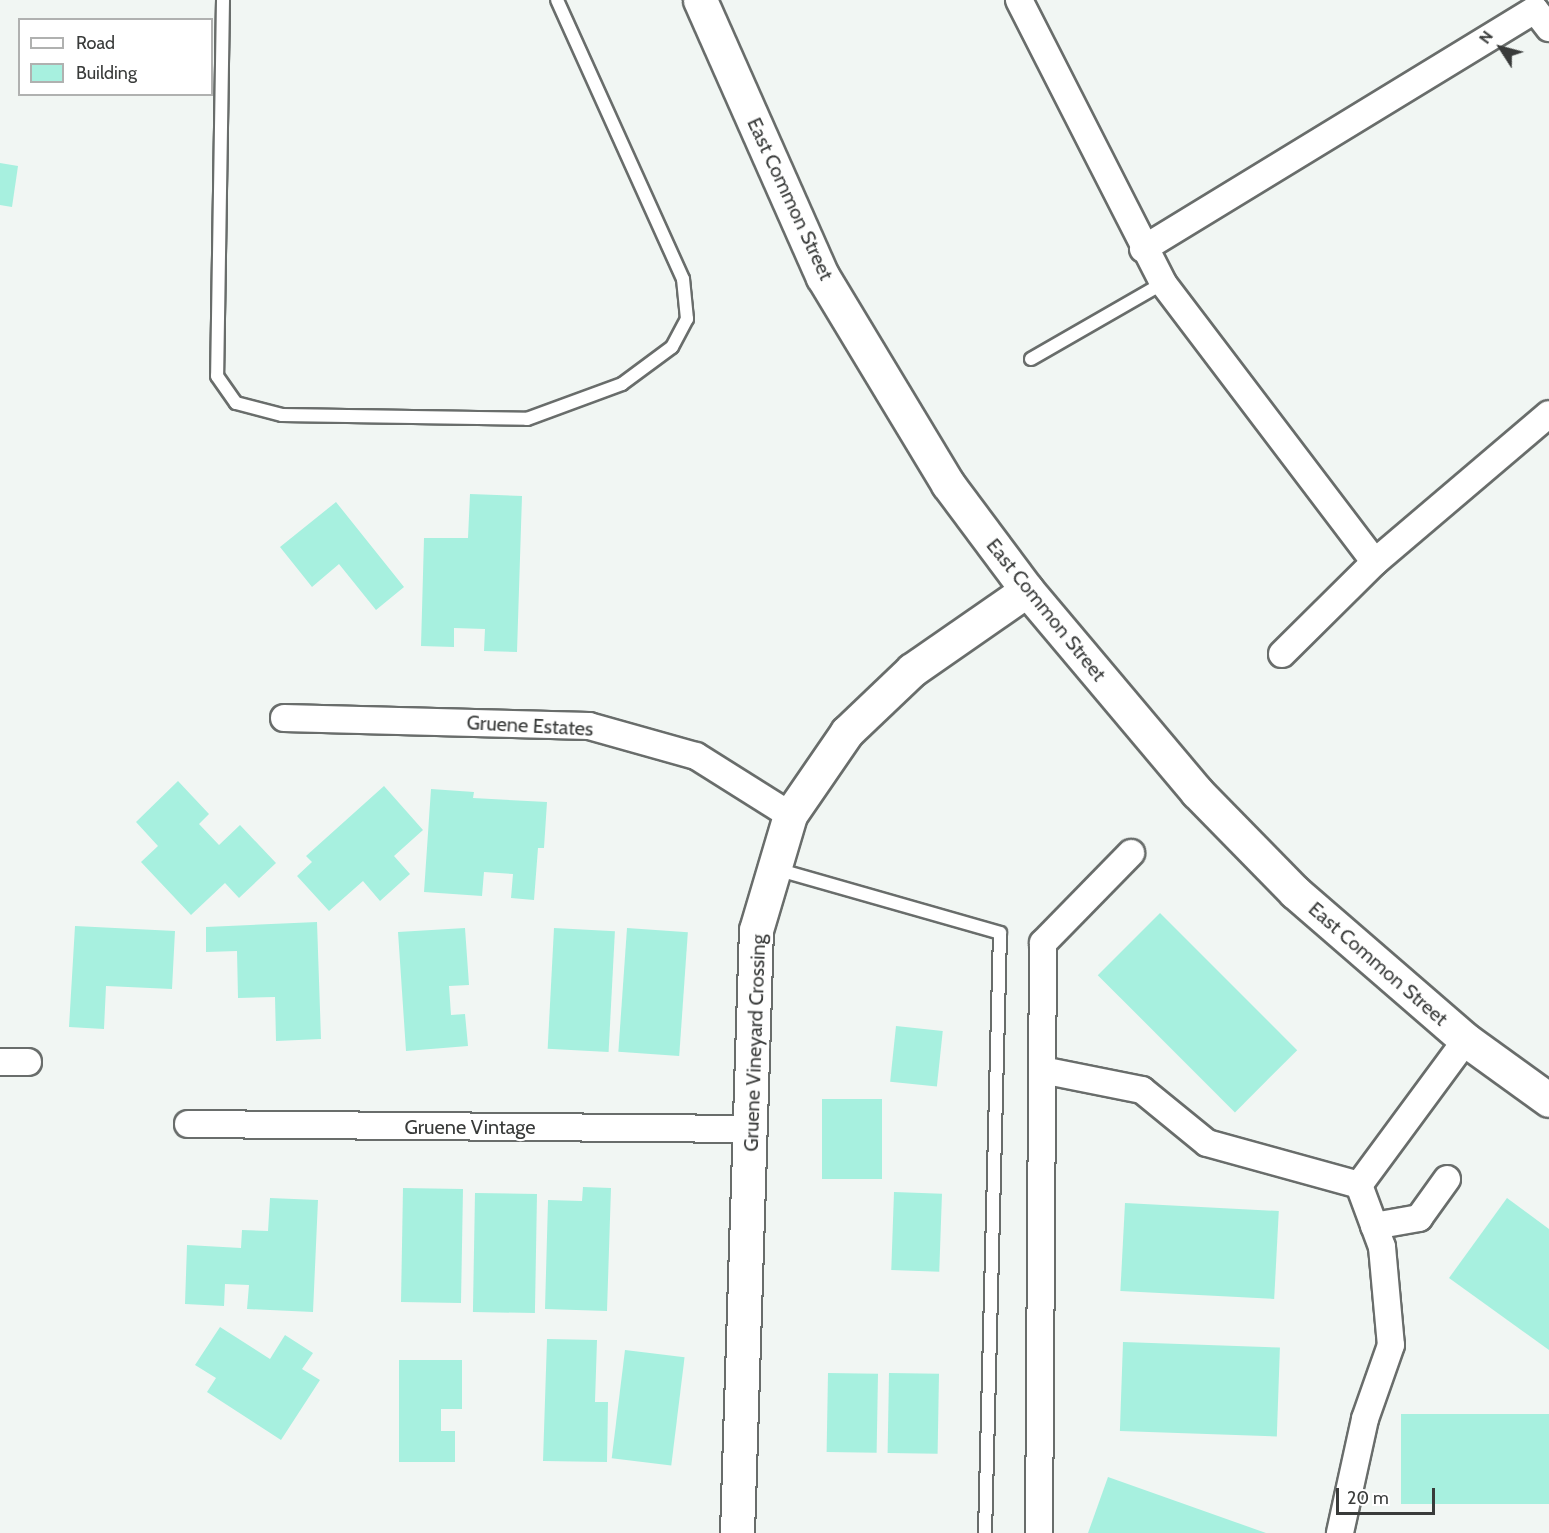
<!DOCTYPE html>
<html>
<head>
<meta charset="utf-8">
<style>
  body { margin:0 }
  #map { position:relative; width:1549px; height:1533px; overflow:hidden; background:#f1f6f3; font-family:Cabin,sans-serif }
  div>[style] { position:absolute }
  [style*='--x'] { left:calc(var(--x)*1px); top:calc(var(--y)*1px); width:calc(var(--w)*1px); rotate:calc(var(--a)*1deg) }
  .building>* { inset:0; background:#a7f0df; transform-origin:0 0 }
  .roads { filter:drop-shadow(2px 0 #696d6b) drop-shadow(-2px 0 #696d6b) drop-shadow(0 2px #696d6b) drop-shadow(0 -2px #696d6b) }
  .lane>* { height:12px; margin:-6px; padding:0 6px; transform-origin:6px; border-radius:6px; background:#fff }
  .street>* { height:26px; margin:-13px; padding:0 13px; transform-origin:13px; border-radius:13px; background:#fff }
  .secondary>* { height:33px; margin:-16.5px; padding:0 16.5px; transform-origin:16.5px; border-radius:16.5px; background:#fff }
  span { translate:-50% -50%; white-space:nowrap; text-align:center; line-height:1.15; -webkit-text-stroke:4.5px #fff; paint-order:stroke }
  .street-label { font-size:20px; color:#393b3a }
  .legend { position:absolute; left:18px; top:18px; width:195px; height:78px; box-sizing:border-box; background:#fff; border:2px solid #b0b1b0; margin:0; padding:8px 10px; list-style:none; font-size:18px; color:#393b3a }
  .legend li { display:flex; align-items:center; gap:12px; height:30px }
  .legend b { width:30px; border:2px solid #b0b1b0 }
  .north { position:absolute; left:1471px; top:18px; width:60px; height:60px; -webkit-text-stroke:4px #fff; paint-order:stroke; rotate:306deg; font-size:16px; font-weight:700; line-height:24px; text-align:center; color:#393b3a }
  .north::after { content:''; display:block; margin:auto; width:21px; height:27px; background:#393b3a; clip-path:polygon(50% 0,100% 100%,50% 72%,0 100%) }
  .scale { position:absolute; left:1336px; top:1488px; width:99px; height:27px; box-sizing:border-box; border:3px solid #393b3a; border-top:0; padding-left:8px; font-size:18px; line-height:21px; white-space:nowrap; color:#393b3a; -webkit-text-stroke:4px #fff; paint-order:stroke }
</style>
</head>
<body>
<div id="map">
  <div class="building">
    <i style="clip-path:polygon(0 163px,18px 166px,12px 207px,0 205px)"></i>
    <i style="clip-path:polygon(470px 494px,522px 496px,517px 652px,484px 651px,485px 629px,454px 628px,454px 647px,421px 646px,424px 538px,468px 538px)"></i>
    <i style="clip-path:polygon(336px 502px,404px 587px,376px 610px,339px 564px,312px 587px,280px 547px)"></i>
    <i style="clip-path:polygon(178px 781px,209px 814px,199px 824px,219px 845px,240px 825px,276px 863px,239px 898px,225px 883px,191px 915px,141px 862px,158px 846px,136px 822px)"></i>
    <i style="clip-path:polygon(384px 786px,423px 830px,394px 856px,410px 874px,380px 901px,363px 881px,329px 911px,297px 876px,312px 862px,306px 856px)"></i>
    <i style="clip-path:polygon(431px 789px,474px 792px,473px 798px,547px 802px,544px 848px,538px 848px,534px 900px,511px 898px,513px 874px,484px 872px,482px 896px,424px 892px)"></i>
    <i style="left:1160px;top:913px;width:194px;height:88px;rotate:45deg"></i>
    <i style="clip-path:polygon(317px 922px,321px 1039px,276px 1041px,275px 997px,238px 998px,237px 951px,206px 952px,206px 927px)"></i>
    <i style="clip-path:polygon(75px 926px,175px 931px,172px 989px,106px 986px,104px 1029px,69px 1027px)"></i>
    <i style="clip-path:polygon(465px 928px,469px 985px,449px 986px,451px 1015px,465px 1014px,468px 1046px,406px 1051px,398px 932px)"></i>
    <i style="left:554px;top:928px;width:61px;height:121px;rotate:3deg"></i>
    <i style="left:627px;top:928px;width:61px;height:124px;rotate:4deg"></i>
    <i style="left:896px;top:1026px;width:47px;height:56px;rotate:6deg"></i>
    <i style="left:882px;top:1099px;width:80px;height:60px;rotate:90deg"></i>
    <i style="clip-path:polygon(583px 1187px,611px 1188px,607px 1311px,545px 1309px,548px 1200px,582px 1201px)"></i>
    <i style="left:403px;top:1188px;width:60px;height:114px;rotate:1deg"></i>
    <i style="left:894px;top:1192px;width:48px;height:78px;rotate:2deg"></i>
    <i style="left:475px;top:1193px;width:62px;height:119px;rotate:1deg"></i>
    <i style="clip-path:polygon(270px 1198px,318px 1200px,313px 1312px,247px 1309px,249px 1285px,225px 1284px,224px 1306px,185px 1304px,187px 1245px,241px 1248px,242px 1230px,268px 1231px)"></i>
    <i style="clip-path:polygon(1507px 1198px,1549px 1229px,1549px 1350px,1449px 1278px)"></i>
    <i style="left:1125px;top:1203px;width:154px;height:88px;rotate:3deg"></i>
    <i style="clip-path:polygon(220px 1327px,270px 1359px,285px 1335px,313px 1353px,302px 1369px,320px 1380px,281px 1440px,207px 1392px,216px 1378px,195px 1365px)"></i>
    <i style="clip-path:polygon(547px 1339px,597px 1340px,595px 1402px,608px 1402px,607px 1462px,543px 1461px)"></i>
    <i style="left:1123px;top:1342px;width:157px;height:89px;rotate:2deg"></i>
    <i style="left:625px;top:1350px;width:60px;height:109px;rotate:7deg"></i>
    <i style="clip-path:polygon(399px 1360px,462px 1360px,462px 1409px,441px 1409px,441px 1431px,455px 1431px,455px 1462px,399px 1462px)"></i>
    <i style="left:828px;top:1373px;width:50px;height:79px;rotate:1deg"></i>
    <i style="left:889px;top:1373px;width:50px;height:80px;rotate:1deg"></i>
    <i style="left:1549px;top:1414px;width:90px;height:148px;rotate:90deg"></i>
    <i style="clip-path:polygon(1108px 1477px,1266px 1533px,1088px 1533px)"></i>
  </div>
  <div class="roads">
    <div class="lane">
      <i style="--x:223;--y:0;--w:376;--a:90.9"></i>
      <i style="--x:217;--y:376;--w:33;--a:55"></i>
      <i style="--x:236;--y:403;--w:48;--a:14.6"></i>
      <i style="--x:282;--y:415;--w:245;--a:0.9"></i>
      <i style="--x:527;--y:419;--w:101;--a:-20.2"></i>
      <i style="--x:622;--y:384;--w:62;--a:-36.5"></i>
      <i style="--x:672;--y:347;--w:32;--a:-62"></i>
      <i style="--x:687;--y:319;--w:40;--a:-95.7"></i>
      <i style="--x:683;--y:279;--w:306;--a:-114.3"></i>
      <i style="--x:1031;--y:359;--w:152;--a:-29.9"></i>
      <i style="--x:776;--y:869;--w:233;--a:15.9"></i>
      <i style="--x:1000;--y:933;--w:600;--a:91.43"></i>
    </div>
    <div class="street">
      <i style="--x:1019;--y:0;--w:318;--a:63"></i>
      <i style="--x:1163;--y:283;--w:350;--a:52.8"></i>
      <i style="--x:1143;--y:249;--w:459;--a:-31.4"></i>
      <i style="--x:1535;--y:10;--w:23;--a:52"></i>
      <i style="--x:1282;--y:654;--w:131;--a:-44.7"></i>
      <i style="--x:1375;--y:562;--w:228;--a:-40.4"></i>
      <i style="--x:284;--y:718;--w:305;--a:1.5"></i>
      <i style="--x:589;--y:726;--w:111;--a:15.7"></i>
      <i style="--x:696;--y:756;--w:111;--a:32.1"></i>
      <i style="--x:0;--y:1062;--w:28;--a:0"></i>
      <i style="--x:1042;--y:1070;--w:102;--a:11.3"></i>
      <i style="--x:1142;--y:1090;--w:84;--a:39.2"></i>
      <i style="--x:1207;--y:1143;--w:158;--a:15.4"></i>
      <i style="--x:1359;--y:1185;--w:66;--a:69.6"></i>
      <i style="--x:1382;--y:1247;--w:98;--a:84.8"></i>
      <i style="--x:1391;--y:1345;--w:78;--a:109.4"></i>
      <i style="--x:1365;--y:1419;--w:117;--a:102.4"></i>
      <i style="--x:188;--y:1124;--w:564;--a:0.51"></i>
      <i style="--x:1359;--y:1185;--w:180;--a:-53.6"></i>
      <i style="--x:1374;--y:1226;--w:46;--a:-10.1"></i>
      <i style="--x:1419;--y:1218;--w:48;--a:-54.3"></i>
      <i style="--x:1039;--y:1533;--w:590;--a:-89.61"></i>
      <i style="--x:1043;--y:943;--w:126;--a:-45.6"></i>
    </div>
    <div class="secondary">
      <i style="--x:700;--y:0;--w:303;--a:66.1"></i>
      <i style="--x:823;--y:277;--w:242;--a:58.9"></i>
      <i style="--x:948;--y:484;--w:132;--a:53.3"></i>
      <i style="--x:1027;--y:590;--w:264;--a:49.9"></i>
      <i style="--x:1197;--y:792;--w:140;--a:45.6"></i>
      <i style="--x:1295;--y:892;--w:226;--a:40.9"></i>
      <i style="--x:1466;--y:1040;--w:102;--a:35.9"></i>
      <i style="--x:737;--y:1533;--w:603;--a:-88.2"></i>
      <i style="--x:756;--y:930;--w:120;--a:-73.5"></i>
      <i style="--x:790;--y:815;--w:101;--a:-55.5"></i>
      <i style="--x:847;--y:732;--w:90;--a:-43.6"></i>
      <i style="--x:912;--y:670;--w:140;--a:-34.8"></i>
    </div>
  </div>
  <div class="street-label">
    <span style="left:790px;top:199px;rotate:65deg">East Common Street</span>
    <span style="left:1046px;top:610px;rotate:51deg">East Common Street</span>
    <span style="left:530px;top:726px;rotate:3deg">Gruene Estates</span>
    <span style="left:1378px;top:964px;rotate:41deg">East Common Street</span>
    <span style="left:755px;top:1043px;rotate:-88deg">Gruene Vineyard Crossing</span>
    <span style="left:470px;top:1127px">Gruene Vintage</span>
  </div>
  <ul class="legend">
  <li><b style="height:8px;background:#fff"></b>Road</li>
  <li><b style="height:16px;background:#a7f0df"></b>Building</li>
  </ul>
  <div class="north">N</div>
  <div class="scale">20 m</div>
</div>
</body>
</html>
